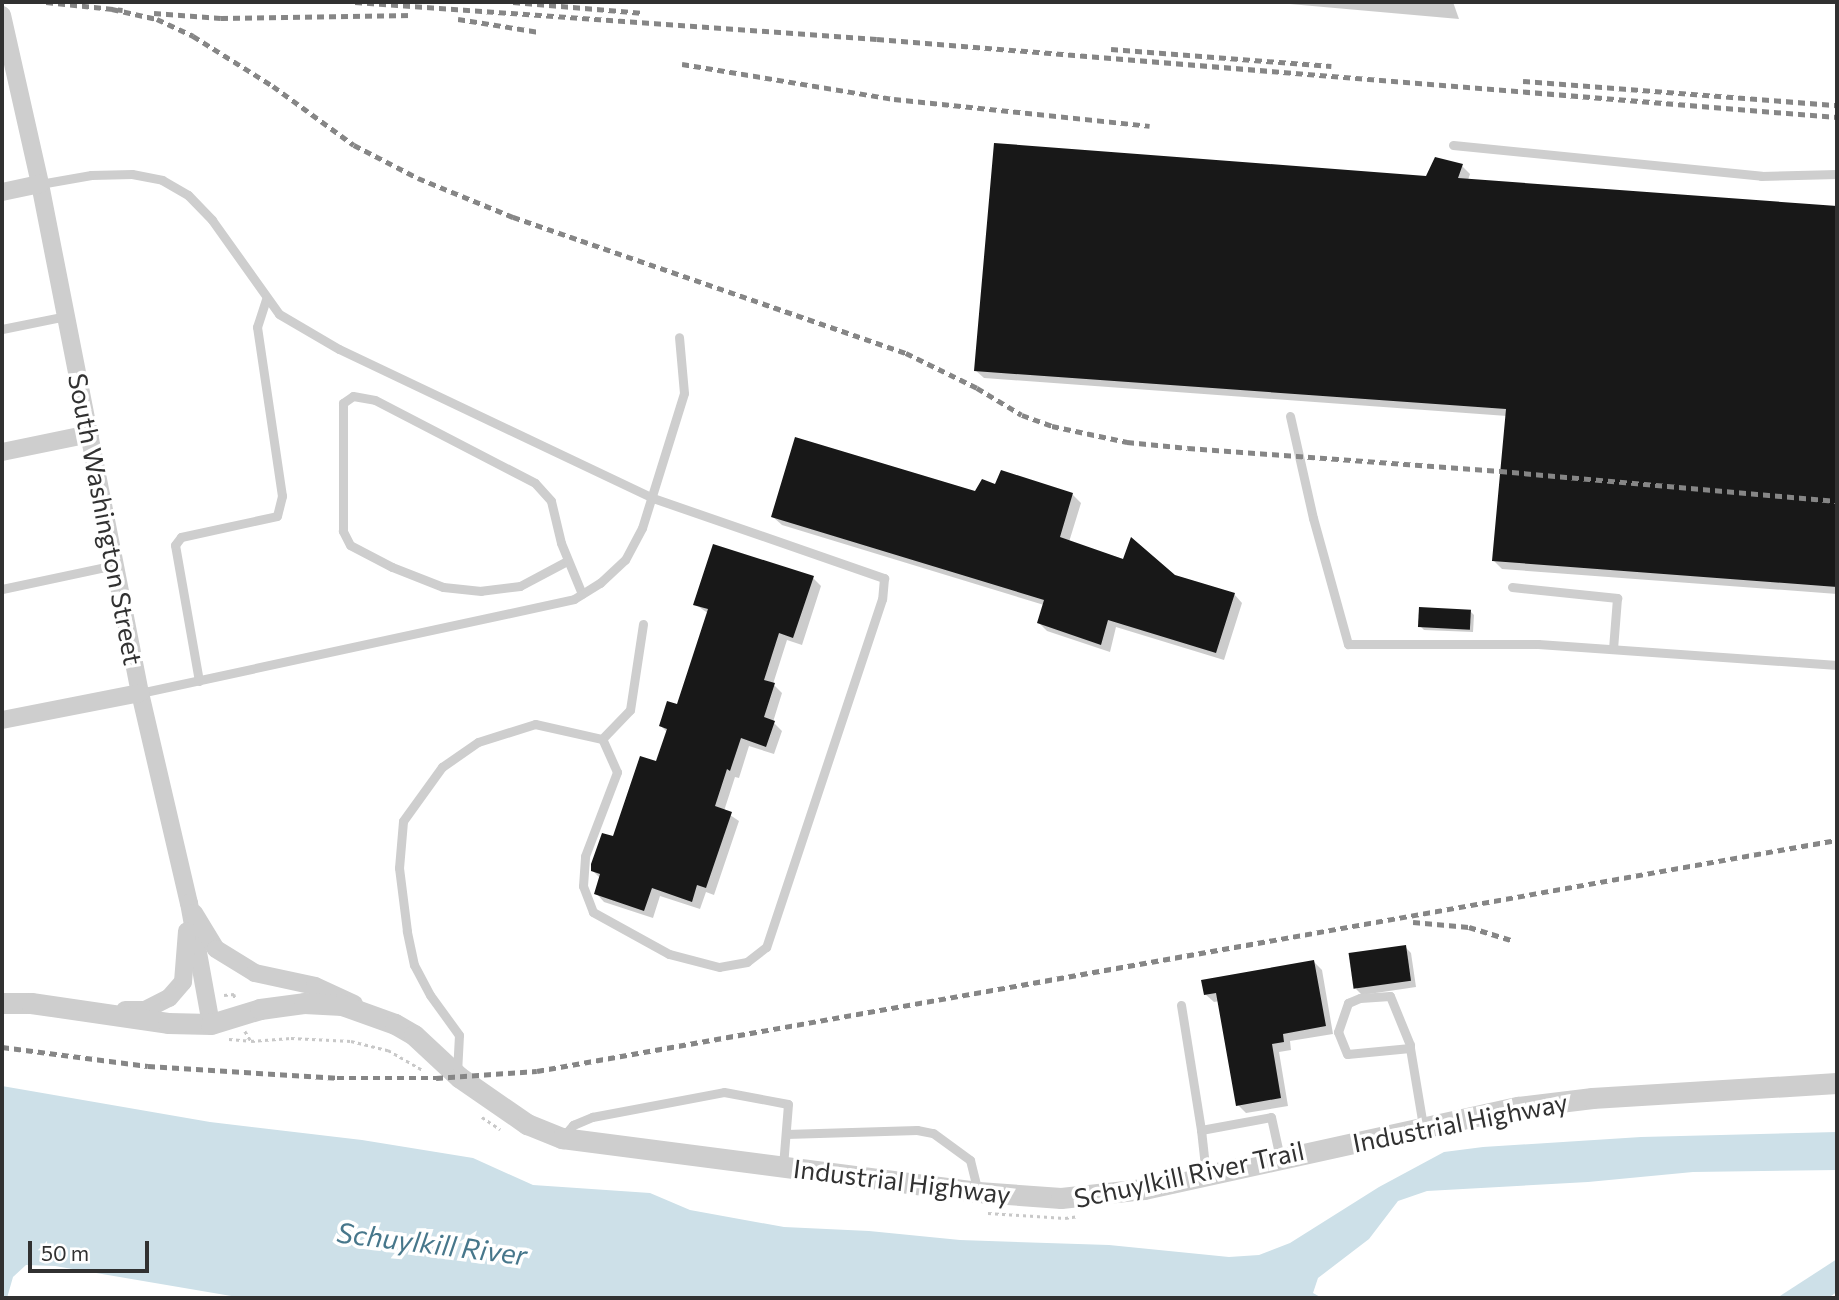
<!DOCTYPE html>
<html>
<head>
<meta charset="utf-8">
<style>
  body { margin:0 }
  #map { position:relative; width:1839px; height:1300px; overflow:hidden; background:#fff; font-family:Commissioner,sans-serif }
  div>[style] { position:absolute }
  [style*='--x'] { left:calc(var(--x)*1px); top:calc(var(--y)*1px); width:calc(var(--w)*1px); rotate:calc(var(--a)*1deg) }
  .water>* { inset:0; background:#cde0e8 }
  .shadow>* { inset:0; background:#0003 }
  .building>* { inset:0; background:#181818; transform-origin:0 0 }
  .path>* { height:2.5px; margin-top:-1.25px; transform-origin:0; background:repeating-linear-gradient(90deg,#c8c8c8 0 3.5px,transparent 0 7px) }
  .service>* { height:9px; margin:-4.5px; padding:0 4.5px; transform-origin:4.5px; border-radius:4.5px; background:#cecece }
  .minor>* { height:18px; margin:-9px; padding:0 9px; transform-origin:9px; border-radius:9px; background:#cecece }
  .tertiary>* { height:21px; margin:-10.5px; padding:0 10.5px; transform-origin:10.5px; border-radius:10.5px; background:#cecece }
  .rail>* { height:4.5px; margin-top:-2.25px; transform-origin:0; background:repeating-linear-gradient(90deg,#868686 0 7px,transparent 0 12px) }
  span { translate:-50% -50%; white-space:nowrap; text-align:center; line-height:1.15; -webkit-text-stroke:7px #fff; paint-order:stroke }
  .street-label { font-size:26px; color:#313131 }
  .water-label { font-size:28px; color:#47778b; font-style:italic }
  .frame { position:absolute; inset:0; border:4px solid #313131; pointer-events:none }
  .scale { position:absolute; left:28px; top:1241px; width:121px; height:32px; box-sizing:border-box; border:4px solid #313131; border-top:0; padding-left:9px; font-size:21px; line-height:24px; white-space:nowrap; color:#313131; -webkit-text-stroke:5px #fff; paint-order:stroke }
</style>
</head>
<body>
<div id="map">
  <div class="water">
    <i style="clip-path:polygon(2px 1086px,210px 1122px,362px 1140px,473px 1158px,533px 1185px,650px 1193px,690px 1210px,784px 1227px,869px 1231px,960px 1240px,1109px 1245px,1229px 1257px,1259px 1255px,1290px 1243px,1379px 1187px,1444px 1152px,1483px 1147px,1641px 1137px,1837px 1132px,1837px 1170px,1693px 1172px,1588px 1182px,1427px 1191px,1398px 1201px,1369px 1239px,1318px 1278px,1313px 1293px,1322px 1298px,243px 1298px,55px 1266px,26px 1265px,13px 1277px,7px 1298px,2px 1298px)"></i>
    <i style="clip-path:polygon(1837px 1259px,1837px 1292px,1828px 1298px,1777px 1298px)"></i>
  </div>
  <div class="shadow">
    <i style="clip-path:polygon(1266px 2px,1453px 2px,1459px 19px)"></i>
    <i style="clip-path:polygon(1462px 166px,1470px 174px,1468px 180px,1837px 208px,1837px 594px,1502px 569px,1494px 561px,1507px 416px,984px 378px,975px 370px,1427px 177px)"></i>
    <i style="clip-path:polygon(996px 486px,1072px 494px,1081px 503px,1069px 542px,1234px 594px,1242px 603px,1224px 660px,1116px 627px,1110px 652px,1047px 631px,1039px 623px,1044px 605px,782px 525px,773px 517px,976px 493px)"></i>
    <i style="clip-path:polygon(813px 578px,821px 586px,802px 645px,787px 640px,773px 684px,782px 693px,773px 722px,782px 731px,774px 754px,749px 746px,739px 778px,735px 777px,724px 811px,739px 821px,714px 895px,706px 892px,700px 909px,660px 896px,653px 918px,604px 902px,596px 893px,600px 878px,593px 871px,657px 763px,667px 732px,661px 726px,678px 706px,709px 614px,695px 604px)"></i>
    <i style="clip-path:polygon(1470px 611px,1474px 615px,1473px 632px,1424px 630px,1420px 626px)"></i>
    <i style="clip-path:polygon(1405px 947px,1411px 953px,1416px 987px,1362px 995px,1356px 989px)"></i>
    <i style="clip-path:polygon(1314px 962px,1322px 970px,1333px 1034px,1290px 1041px,1291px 1050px,1279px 1052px,1288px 1106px,1246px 1113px,1238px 1105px,1220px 1001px,1214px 1002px,1205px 994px)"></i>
  </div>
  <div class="building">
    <i style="clip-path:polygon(994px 143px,1426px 176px,1435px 157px,1463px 164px,1458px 178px,1837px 206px,1837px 587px,1492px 561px,1506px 409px,974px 371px)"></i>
    <i style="clip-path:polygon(795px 437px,975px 491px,982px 479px,995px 484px,1001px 470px,1073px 493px,1060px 537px,1123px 559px,1131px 537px,1175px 575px,1235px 593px,1216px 653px,1108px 620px,1101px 645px,1037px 623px,1044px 600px,771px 517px)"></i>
    <i style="clip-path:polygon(713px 544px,814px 576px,793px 638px,779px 633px,764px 680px,775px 683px,764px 717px,775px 721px,766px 747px,741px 738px,730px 771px,727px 769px,715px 806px,732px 812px,706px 888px,697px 885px,692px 902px,652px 888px,644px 911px,594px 894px,600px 874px,591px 871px,591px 864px,602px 833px,613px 836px,640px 756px,656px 761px,667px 729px,659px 726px,667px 701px,677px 704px,708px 609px,693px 605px)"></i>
    <i style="left:1419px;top:607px;width:52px;height:20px;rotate:3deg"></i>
    <i style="left:1406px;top:945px;width:36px;height:58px;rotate:82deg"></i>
    <i style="clip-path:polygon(1314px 960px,1326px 1026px,1283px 1034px,1284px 1042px,1272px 1044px,1281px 1098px,1236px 1106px,1216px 993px,1204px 995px,1201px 980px)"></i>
  </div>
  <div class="path">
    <i style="--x:224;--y:995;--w:10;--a:-6"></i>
    <i style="--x:234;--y:994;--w:4;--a:76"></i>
    <i style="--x:245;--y:1031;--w:12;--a:59"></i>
    <i style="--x:251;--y:1041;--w:40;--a:-4.3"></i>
    <i style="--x:291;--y:1038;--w:60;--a:2.9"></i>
    <i style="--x:351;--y:1041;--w:38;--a:14"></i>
    <i style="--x:388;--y:1050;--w:39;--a:30"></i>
    <i style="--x:229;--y:1039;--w:21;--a:5"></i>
    <i style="--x:482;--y:1117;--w:22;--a:34"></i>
    <i style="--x:988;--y:1213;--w:77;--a:3.7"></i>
    <i style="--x:1065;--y:1218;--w:14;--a:-8"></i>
  </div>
  <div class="service">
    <i style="--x:1453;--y:145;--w:310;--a:5.7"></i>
    <i style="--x:1761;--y:176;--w:76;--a:-1.5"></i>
    <i style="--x:40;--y:184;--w:52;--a:-10"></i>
    <i style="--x:91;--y:175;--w:41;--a:-1.4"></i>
    <i style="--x:132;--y:174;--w:31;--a:11"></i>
    <i style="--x:162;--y:180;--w:30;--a:30"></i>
    <i style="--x:188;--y:195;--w:35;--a:46"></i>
    <i style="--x:212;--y:220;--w:115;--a:54.5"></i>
    <i style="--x:279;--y:314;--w:69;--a:30.3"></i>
    <i style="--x:339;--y:349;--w:344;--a:25.4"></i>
    <i style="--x:650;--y:497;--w:248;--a:19.1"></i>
    <i style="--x:884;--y:578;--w:21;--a:95"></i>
    <i style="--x:882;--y:599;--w:367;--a:108.4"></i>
    <i style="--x:766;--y:947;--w:24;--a:142"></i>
    <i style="--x:747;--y:962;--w:28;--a:170"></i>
    <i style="--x:719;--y:967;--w:52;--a:-165.4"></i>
    <i style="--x:669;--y:954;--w:87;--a:-151.1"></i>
    <i style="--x:593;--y:912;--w:28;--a:-111"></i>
    <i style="--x:583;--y:886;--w:30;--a:-86"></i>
    <i style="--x:585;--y:856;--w:90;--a:-69.1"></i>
    <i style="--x:617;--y:772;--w:36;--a:-114"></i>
    <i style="--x:2;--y:329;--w:65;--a:-11.5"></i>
    <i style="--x:1290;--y:416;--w:105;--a:77.3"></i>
    <i style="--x:1313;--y:518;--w:131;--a:74.5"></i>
    <i style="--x:1348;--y:644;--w:190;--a:0"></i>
    <i style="--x:1538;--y:644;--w:300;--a:4"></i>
    <i style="--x:567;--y:561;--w:53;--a:152"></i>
    <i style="--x:520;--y:586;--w:39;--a:173"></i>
    <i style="--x:481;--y:591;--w:38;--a:-174"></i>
    <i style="--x:443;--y:587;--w:55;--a:-158.6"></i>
    <i style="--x:392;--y:567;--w:47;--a:-152.4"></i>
    <i style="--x:350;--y:545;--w:16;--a:-117"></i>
    <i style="--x:343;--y:531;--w:128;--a:-90"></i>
    <i style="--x:343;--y:403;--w:12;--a:-35"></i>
    <i style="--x:353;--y:396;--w:22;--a:10"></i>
    <i style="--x:375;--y:400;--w:180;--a:27.4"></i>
    <i style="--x:535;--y:483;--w:24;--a:48"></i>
    <i style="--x:551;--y:501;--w:43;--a:76.6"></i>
    <i style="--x:561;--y:543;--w:55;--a:67.6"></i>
    <i style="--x:1512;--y:587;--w:106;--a:6"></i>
    <i style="--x:1617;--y:598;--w:51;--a:94.5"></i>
    <i style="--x:2;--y:589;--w:116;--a:-12"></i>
    <i style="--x:199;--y:681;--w:138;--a:-100"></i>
    <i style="--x:175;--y:545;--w:10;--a:-53"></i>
    <i style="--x:181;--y:537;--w:98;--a:-12.3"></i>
    <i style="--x:277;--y:516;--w:21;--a:-76"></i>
    <i style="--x:282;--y:496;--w:171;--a:-98.4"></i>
    <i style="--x:257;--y:327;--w:29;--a:-72"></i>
    <i style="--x:140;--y:693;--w:444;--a:-12.2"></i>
    <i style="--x:574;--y:599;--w:31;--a:-32"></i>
    <i style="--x:600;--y:583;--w:34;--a:-43"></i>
    <i style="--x:625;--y:560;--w:36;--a:-62"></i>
    <i style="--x:642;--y:528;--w:141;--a:-72.7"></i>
    <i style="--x:684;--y:393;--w:56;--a:-95.1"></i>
    <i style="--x:602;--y:739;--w:40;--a:-46"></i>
    <i style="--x:630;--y:710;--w:87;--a:-81.4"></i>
    <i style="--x:1181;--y:1005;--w:127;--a:80.9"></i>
    <i style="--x:1410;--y:1048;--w:63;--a:174.6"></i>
    <i style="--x:1347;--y:1054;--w:24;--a:-112"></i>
    <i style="--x:1338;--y:1032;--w:31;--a:-71"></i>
    <i style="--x:1348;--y:1003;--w:13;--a:-23"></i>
    <i style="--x:1360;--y:998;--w:30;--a:-4"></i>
    <i style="--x:1390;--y:996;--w:53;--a:67.8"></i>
    <i style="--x:1410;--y:1045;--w:3;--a:90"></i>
    <i style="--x:1410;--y:1048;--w:79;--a:80.5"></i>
    <i style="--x:457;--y:1073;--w:38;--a:-87"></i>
    <i style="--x:459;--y:1035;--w:49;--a:-125.9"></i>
    <i style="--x:430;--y:995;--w:34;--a:-118"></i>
    <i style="--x:414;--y:965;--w:35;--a:-102"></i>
    <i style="--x:407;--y:931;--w:64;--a:-97.2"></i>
    <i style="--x:399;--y:868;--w:47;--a:-85.1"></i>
    <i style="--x:403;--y:821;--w:67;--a:-54.2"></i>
    <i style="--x:442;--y:767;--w:44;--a:-34.8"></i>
    <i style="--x:478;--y:742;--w:60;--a:-17.5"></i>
    <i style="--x:535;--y:724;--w:69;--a:12.6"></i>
    <i style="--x:786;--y:1134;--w:131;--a:-1.7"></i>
    <i style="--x:917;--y:1130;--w:16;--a:11"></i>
    <i style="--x:933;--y:1133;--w:46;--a:36.1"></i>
    <i style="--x:970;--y:1160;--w:33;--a:76"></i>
    <i style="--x:563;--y:1137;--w:16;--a:-50"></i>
    <i style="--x:573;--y:1125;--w:21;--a:-23"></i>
    <i style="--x:592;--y:1117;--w:134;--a:-10.7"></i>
    <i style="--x:724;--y:1092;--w:65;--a:10.6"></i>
    <i style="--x:788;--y:1104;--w:62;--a:94.6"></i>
    <i style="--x:1206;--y:1175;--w:45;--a:-96.3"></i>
    <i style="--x:1201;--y:1130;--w:71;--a:-10.5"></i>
    <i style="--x:1271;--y:1117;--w:42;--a:77.6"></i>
  </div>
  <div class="minor">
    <i style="--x:2;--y:15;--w:173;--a:77.3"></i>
    <i style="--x:40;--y:184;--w:519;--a:78.89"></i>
    <i style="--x:140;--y:693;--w:216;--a:76.9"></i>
    <i style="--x:189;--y:903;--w:123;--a:79.7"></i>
    <i style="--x:2;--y:192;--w:39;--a:-12"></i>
    <i style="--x:2;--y:452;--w:90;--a:-11.6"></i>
    <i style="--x:2;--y:720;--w:141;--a:-11.1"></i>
    <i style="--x:194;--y:913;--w:42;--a:58.6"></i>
    <i style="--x:216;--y:949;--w:46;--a:31.6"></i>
    <i style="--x:255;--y:973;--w:61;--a:12.2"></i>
    <i style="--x:315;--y:986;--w:43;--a:24.8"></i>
    <i style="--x:125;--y:1010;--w:20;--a:0"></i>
    <i style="--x:145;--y:1010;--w:27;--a:-27"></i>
    <i style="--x:169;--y:998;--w:21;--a:-49"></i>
    <i style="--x:183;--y:982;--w:51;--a:-85.5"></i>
  </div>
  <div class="tertiary">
    <i style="--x:2;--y:1003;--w:29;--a:0"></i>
    <i style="--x:31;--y:1003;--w:138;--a:8.3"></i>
    <i style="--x:168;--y:1023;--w:43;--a:1.3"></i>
    <i style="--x:211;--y:1024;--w:51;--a:-17"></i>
    <i style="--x:260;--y:1009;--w:44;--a:-7.8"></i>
    <i style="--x:304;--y:1003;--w:38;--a:3"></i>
    <i style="--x:342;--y:1005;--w:56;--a:19.7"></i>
    <i style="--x:395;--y:1024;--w:22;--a:30"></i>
    <i style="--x:414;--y:1035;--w:62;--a:43"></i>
    <i style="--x:459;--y:1077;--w:83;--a:34.7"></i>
    <i style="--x:527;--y:1124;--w:38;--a:22"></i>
    <i style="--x:562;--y:1138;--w:419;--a:7.4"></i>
    <i style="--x:978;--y:1192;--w:83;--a:4.1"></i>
    <i style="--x:1061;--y:1198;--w:83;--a:-6.2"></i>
    <i style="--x:1144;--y:1189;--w:383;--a:-12.4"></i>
    <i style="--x:1518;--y:1107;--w:75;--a:-6.9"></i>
    <i style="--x:1592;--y:1098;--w:245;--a:-3.5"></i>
  </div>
  <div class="rail">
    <i style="--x:46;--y:2;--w:77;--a:5.9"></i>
    <i style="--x:355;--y:2;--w:523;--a:4.05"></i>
    <i style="--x:877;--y:39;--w:963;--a:4.65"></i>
    <i style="--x:513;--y:2;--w:131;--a:4.8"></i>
    <i style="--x:112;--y:9;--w:46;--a:12.5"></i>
    <i style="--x:157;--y:19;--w:40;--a:25"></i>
    <i style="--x:193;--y:36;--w:94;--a:32"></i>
    <i style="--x:273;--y:86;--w:100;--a:36.1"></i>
    <i style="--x:354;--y:145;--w:72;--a:27.3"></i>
    <i style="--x:418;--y:178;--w:103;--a:22.3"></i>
    <i style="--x:513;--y:217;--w:416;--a:19.1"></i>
    <i style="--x:906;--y:353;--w:79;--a:26.2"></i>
    <i style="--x:977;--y:388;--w:52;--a:31"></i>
    <i style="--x:1022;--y:415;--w:32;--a:20"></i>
    <i style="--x:1052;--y:426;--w:77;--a:12"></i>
    <i style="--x:1127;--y:442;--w:61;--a:5.6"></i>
    <i style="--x:1188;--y:448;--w:313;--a:4.2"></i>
    <i style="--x:1500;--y:471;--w:338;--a:5.1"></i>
    <i style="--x:154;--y:13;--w:67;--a:4.3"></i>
    <i style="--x:221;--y:18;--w:192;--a:-0.9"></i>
    <i style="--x:458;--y:19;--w:82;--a:9.1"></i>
    <i style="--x:1111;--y:49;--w:221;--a:4.4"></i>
    <i style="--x:682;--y:64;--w:215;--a:9.4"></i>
    <i style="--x:894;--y:99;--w:257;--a:6"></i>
    <i style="--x:1523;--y:81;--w:315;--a:4.4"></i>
    <i style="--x:1413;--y:922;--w:56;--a:5.1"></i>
    <i style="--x:1469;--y:927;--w:44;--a:17.2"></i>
    <i style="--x:2;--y:1047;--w:147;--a:7.4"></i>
    <i style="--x:148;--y:1066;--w:189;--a:3.6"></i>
    <i style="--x:337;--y:1078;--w:99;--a:0"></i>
    <i style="--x:436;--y:1078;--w:101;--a:-4"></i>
    <i style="--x:537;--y:1071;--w:1320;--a:-10.08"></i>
  </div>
  <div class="street-label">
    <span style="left:106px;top:519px;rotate:79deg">South Washington Street</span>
    <span style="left:1460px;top:1122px;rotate:-11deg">Industrial Highway</span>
    <span style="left:1189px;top:1174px;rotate:-12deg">Schuylkill River Trail</span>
    <span style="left:902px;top:1181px;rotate:7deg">Industrial Highway</span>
  </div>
  <div class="water-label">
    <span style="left:432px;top:1243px;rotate:7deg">Schuylkill River</span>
  </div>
  <div class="frame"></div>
  <div class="scale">50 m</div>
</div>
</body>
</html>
